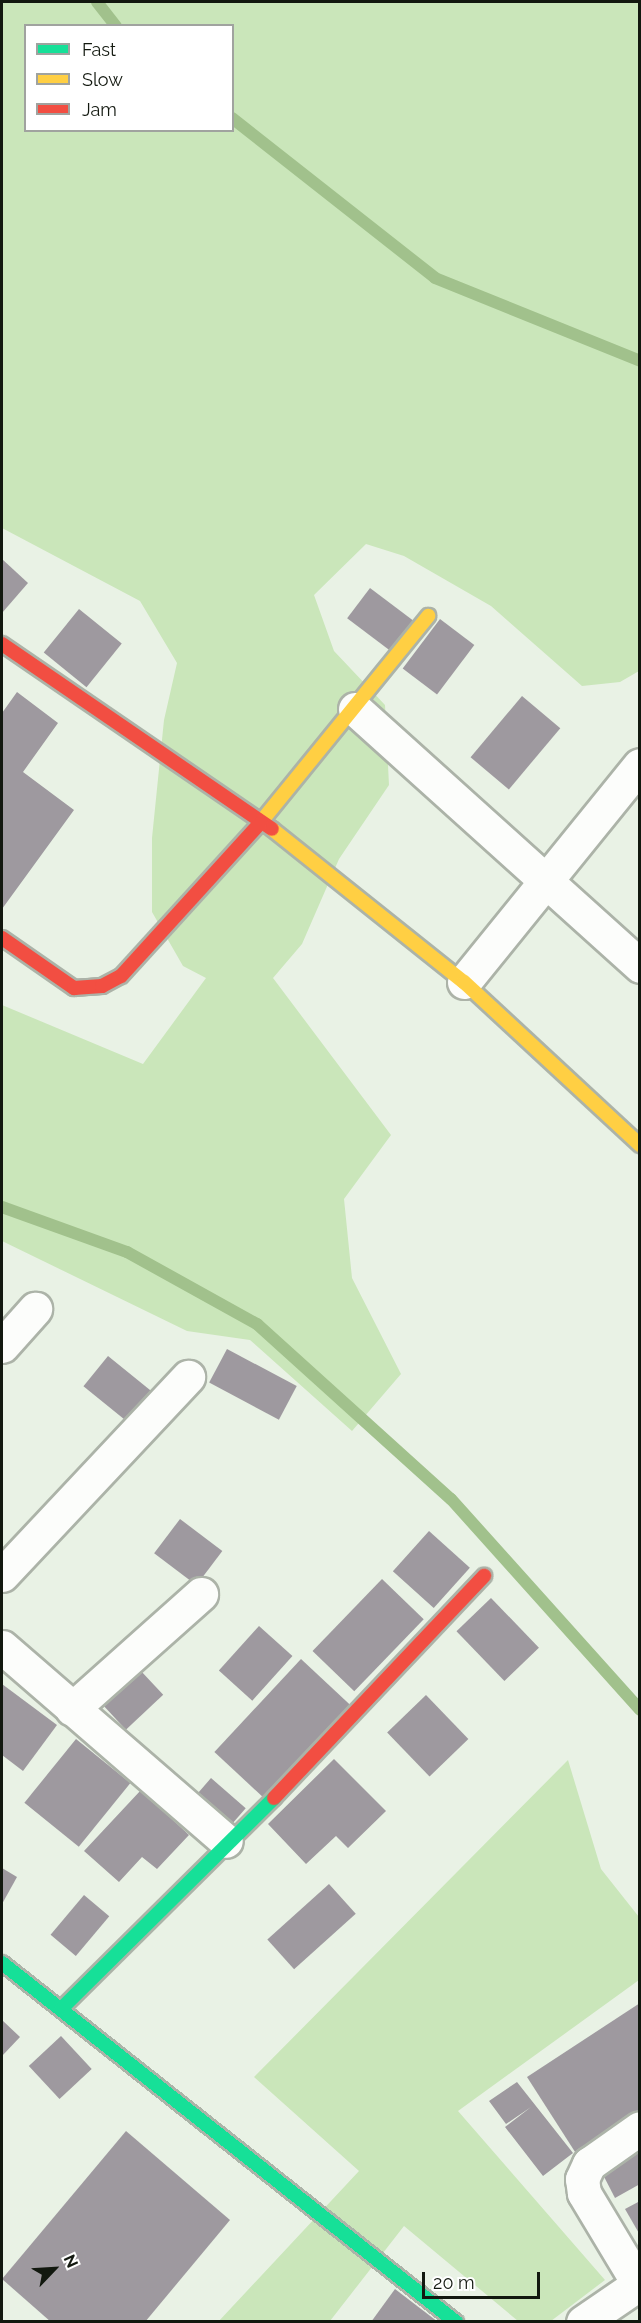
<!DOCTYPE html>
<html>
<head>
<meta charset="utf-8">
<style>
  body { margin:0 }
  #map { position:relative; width:641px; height:2323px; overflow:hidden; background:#e9f2e5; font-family:Raleway,sans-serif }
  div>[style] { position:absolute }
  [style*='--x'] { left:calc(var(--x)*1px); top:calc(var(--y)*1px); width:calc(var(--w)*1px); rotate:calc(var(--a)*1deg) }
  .green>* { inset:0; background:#cae6ba }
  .stream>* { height:12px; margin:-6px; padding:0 6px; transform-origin:6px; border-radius:6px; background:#a1c18c }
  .building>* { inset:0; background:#9e999f; transform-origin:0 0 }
  .roads { filter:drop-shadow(2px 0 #acb3a8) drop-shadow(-2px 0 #acb3a8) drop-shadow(0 2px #acb3a8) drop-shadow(0 -2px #acb3a8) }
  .street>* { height:33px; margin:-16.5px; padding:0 16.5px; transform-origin:16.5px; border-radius:16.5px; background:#fcfdfb }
  .fast>* { height:14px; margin:-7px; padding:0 7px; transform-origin:7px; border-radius:7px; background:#16e098 }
  .slow>* { height:14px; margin:-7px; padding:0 7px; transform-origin:7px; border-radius:7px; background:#ffcf43 }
  .jam>* { height:14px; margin:-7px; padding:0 7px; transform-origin:7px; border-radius:7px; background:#f24e42 }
  span { translate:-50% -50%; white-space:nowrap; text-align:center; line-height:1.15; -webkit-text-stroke:6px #fff; paint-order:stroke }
  .frame { position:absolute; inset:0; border:3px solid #12180f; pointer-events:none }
  .legend { position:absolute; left:24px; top:24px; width:210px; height:108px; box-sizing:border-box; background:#fff; border:2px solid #a0a39f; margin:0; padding:8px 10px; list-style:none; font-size:18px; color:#12180f }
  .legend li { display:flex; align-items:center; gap:12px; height:30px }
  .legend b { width:30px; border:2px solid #a0a39f }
  .north { position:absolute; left:24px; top:2239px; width:60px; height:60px; -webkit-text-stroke:4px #fff; paint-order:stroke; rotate:65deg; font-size:16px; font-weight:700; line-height:24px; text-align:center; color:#12180f }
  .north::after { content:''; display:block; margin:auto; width:21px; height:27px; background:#12180f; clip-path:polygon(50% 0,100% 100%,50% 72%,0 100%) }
  .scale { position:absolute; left:422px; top:2272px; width:118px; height:27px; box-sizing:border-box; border:3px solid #12180f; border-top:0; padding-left:8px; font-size:18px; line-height:21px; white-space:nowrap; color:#12180f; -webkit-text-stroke:4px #fff; paint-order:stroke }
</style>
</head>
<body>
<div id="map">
  <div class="green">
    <i style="clip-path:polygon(evenodd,2px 2px,639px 2px,639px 671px,620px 682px,582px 686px,491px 606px,404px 556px,366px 544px,314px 595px,334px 651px,385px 705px,389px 785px,339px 859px,302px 944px,273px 978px,391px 1135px,344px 1199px,352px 1278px,401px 1374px,352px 1431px,250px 1340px,187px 1331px,2px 1241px,2px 1005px,143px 1064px,206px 978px,183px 966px,152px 912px,152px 838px,164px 720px,177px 663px,140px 601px,2px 528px,2px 2px,26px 26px,232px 26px,232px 130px,26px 130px,26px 26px)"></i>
    <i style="clip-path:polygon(568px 1760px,601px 1869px,639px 1917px,639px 1980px,458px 2111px,605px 2280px,551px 2321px,518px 2321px,404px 2226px,330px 2321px,218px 2322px,359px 2171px,254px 2077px)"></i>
  </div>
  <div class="stream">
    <i style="--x:97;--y:2;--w:31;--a:52"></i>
    <i style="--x:232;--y:118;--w:258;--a:38.2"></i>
    <i style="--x:435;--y:278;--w:221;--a:22"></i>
    <i style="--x:2;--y:1207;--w:133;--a:19.8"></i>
    <i style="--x:127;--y:1252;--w:149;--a:29"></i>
    <i style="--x:257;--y:1324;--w:261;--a:42.1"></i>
    <i style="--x:451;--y:1499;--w:283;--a:48.1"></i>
  </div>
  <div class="building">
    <i style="clip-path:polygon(2px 559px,28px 583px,2px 613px)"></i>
    <i style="left:370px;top:588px;width:54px;height:38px;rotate:37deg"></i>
    <i style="left:79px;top:609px;width:55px;height:56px;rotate:39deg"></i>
    <i style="left:440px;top:619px;width:43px;height:62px;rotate:37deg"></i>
    <i style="clip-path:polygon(17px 692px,58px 723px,23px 772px,74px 810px,2px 909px,2px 713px)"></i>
    <i style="left:522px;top:696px;width:50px;height:80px;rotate:40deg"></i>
    <i style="left:227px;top:1349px;width:79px;height:38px;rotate:28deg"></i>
    <i style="left:108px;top:1356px;width:58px;height:39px;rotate:39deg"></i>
    <i style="left:180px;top:1519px;width:53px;height:43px;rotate:37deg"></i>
    <i style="left:429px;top:1531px;width:55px;height:54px;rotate:42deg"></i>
    <i style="left:382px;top:1579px;width:58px;height:100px;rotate:44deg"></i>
    <i style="left:491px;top:1598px;width:69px;height:48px;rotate:46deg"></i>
    <i style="left:259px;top:1626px;width:45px;height:60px;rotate:42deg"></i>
    <i style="left:301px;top:1659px;width:67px;height:127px;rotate:43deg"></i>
    <i style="left:140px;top:1670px;width:34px;height:51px;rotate:47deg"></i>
    <i style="clip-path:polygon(2px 1684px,57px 1725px,23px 1771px,2px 1755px)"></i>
    <i style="left:426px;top:1695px;width:61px;height:54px;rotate:46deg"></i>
    <i style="left:76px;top:1739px;width:70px;height:82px;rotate:39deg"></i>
    <i style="clip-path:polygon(334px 1759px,386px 1811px,348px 1848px,336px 1836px,306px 1864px,268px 1824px)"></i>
    <i style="left:211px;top:1778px;width:46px;height:27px;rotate:41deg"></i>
    <i style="clip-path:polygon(141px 1790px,189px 1835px,157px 1869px,142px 1857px,119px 1882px,84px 1851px)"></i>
    <i style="clip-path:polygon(2px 1868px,17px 1877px,2px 1904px)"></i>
    <i style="left:329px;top:1884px;width:40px;height:83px;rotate:48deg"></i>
    <i style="left:84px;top:1895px;width:33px;height:52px;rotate:40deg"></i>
    <i style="clip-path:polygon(640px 2003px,640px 2114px,577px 2155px,527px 2077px)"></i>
    <i style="clip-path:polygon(2px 2020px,20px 2037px,2px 2056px)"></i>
    <i style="left:61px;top:2036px;width:45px;height:44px;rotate:47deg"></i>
    <i style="clip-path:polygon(517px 2082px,573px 2153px,543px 2176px,505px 2127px,531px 2107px,506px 2124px,489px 2101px)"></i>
    <i style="clip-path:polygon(126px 2131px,230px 2220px,145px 2322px,51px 2322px,2px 2279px)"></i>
    <i style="clip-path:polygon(640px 2148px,640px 2184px,615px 2198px,600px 2169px)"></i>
    <i style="clip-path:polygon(640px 2201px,640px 2235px,625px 2209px)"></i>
    <i style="clip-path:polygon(395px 2289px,438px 2322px,371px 2322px)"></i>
  </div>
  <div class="roads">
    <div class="street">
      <i style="--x:355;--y:709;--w:384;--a:42"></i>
      <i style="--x:464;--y:982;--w:279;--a:-51"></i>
      <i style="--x:2;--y:1346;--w:50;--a:-48.3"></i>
      <i style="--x:2;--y:1575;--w:272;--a:-46.8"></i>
      <i style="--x:2;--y:1647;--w:296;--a:40.9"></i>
      <i style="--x:72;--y:1709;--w:173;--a:-41.7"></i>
      <i style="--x:638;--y:2283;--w:105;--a:-121"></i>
      <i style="--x:584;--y:2193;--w:14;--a:-98"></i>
      <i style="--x:582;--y:2179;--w:17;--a:-65"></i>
      <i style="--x:589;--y:2164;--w:62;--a:-35.2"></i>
      <i style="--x:583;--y:2322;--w:69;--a:-34.4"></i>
    </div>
    <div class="fast">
      <i style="--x:2;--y:1963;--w:579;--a:38.34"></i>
      <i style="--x:61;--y:2009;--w:300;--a:-44.7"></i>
    </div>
    <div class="slow">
      <i style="--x:260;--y:823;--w:267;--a:-50.9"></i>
      <i style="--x:272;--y:829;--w:246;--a:38.6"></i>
      <i style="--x:464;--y:982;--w:240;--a:42.8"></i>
    </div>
    <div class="jam">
      <i style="--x:2;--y:644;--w:327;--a:34.4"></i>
      <i style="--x:2;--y:938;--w:88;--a:34.8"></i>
      <i style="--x:74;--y:988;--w:28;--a:-4"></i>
      <i style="--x:102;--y:986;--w:21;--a:-28"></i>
      <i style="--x:121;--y:976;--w:207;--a:-47.7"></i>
      <i style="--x:274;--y:1798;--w:306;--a:-46.6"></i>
    </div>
  </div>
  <div class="frame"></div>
  <ul class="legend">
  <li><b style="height:8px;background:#16e098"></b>Fast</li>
  <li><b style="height:8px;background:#ffcf43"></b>Slow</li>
  <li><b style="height:8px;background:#f24e42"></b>Jam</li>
  </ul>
  <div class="north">N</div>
  <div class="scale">20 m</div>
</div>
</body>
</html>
